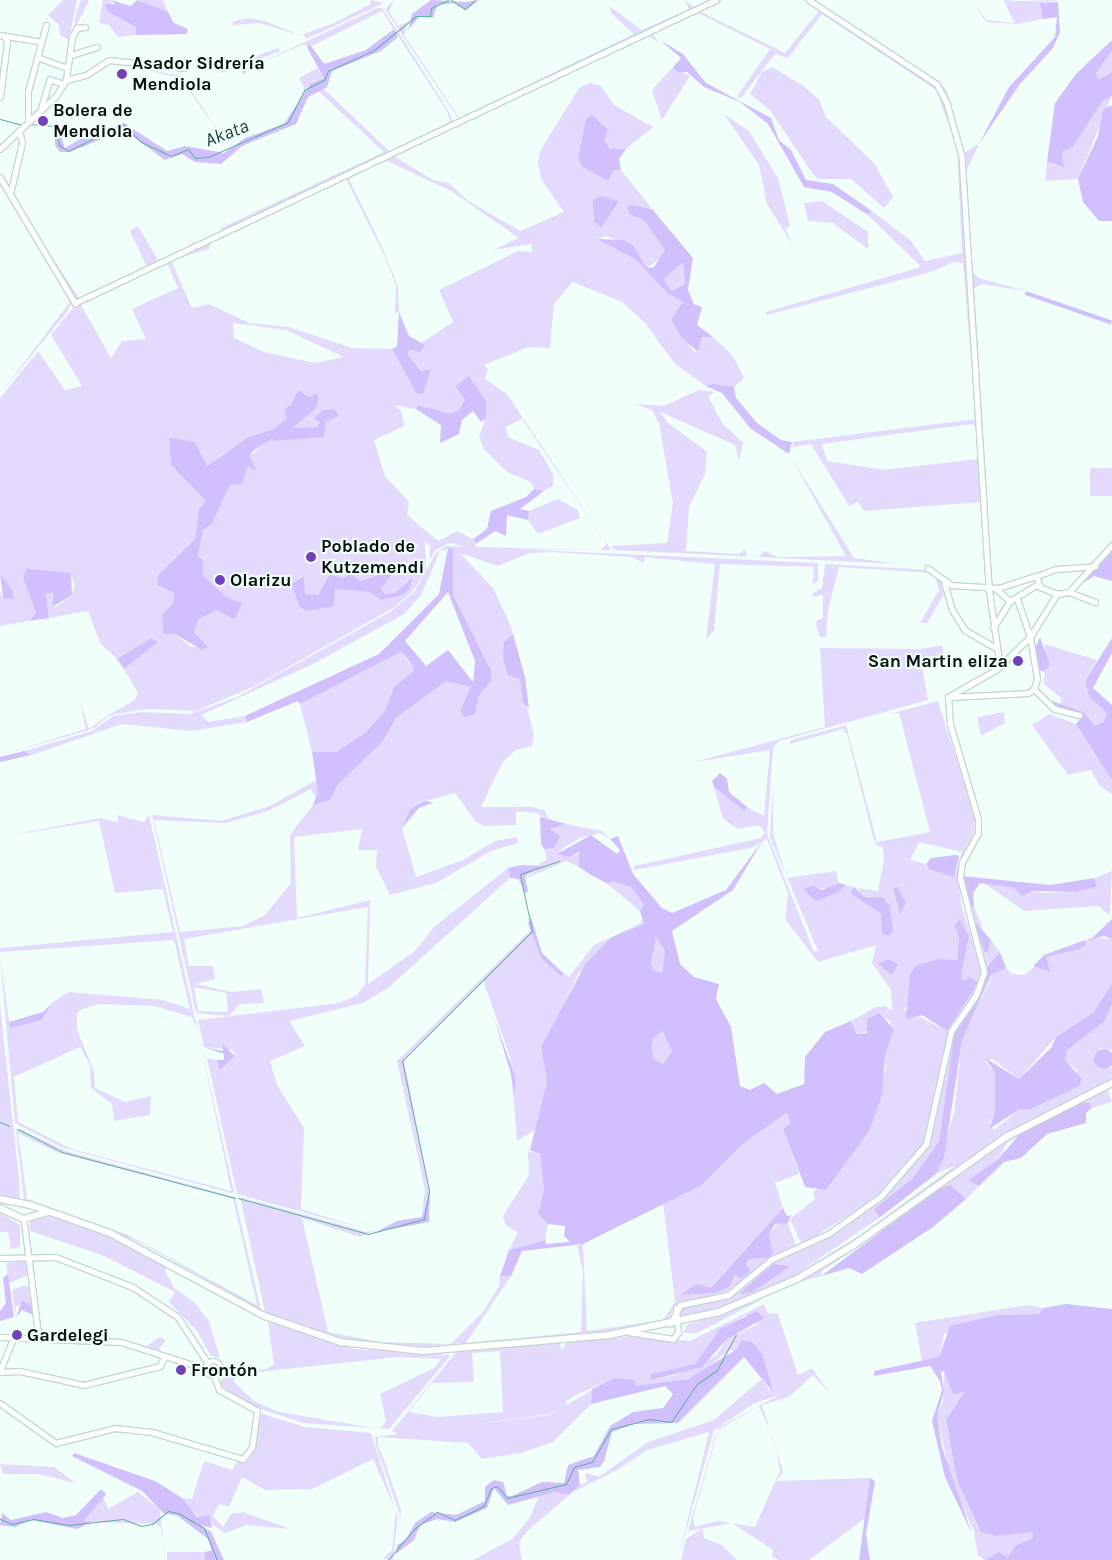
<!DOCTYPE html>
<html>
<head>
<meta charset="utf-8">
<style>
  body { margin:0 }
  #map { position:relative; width:1112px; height:1560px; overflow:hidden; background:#f1fffb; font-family:Karla,sans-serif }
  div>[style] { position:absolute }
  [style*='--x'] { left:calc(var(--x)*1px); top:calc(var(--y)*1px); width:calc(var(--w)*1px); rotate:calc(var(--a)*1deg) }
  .green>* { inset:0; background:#e4dafe; transform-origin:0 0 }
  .forest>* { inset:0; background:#d2bffe; transform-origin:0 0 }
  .round { border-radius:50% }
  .stream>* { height:1px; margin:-0.5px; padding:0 0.5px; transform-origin:0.5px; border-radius:0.5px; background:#5eb39e }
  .roads { filter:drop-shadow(1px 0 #c2d9d2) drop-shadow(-1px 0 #c2d9d2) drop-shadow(0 1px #c2d9d2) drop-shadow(0 -1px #c2d9d2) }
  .minor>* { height:4.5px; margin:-2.25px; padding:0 2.25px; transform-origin:2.25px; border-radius:2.25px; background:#fff }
  .minor>.ring { margin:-2.25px; padding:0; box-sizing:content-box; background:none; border:4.5px solid #fff; border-radius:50% }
  .tertiary>* { height:5px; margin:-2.5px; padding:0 2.5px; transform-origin:2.5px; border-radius:2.5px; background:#fff }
  .secondary>* { height:5.5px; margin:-2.75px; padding:0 2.75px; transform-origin:2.75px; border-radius:2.75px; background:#fff }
  .dots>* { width:14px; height:14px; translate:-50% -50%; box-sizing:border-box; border:2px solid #f1fffb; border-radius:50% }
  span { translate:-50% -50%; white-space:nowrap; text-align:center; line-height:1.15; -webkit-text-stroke:4px #f1fffb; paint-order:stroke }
  .poi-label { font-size:18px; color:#09110f; font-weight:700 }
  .left { translate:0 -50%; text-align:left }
  .right { translate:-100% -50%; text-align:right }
  .water-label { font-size:19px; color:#123a31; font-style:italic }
</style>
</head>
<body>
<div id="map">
  <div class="green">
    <i style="clip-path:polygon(63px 0,77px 0,69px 40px,60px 35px,59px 25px,48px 15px)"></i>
    <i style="clip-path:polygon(81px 0,89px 0,73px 33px,76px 14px)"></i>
    <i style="clip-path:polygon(103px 0,111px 0,112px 6px,105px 4px,115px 15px,136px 27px,135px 35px,118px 37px,109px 25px,99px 23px)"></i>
    <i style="clip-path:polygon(137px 0,163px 0,168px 12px,160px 12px)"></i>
    <i style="clip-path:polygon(370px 0,384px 3px,306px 39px,303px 34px,332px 24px,371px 4px)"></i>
    <i style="clip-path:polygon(394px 0,389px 12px,398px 26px,408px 22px,404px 35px,459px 118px,634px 34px,611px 13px,609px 6px,642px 30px,689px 9px,684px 0,694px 7px,705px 3px,459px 120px,385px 9px)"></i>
    <i style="clip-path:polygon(evenodd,719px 0,722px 0,699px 11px,785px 53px,819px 11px,806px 0,925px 77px,941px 92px,956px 134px,962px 168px,987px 557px,981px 502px,864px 511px,858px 502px,849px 506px,811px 444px,794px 447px,792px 442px,976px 419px,963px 263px,953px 262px,934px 271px,767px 315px,766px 312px,921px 267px,868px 215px,872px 211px,911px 241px,925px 261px,962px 253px,957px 147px,936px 90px,822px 14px,788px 58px,775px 54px,741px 98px,737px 96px,770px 49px,696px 12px,653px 33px,658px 42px,649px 36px,634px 41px,394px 156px,433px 180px,449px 183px,467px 200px,520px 231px,564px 212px,541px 179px,538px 162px,540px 151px,579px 88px,590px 83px,601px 86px,614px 105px,653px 127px,626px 149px,610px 150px,604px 140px,608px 128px,592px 115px,586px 120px,578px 158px,582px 167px,608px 181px,614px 170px,621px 170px,653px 210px,627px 206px,629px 214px,644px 220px,660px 241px,665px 250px,662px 257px,647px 268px,633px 245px,606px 236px,597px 239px,636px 260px,668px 294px,683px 302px,671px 319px,694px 352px,698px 352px,702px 337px,713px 337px,733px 356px,744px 378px,734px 387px,706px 386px,675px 364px,645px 323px,622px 302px,573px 282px,554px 304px,550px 348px,528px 347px,484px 365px,488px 369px,485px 379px,507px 394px,611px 550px,476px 549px,449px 543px,435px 550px,430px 560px,430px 546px,425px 541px,426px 570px,412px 592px,393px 608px,255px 686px,196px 711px,147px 709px,116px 714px,109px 716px,94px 728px,86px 731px,0 755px,86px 729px,79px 699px,89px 729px,107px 716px,135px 700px,138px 693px,124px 669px,158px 642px,151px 638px,117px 659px,100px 643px,88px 611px,49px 618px,46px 594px,52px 593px,52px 607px,56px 607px,72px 595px,75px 586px,71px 573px,38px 569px,26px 568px,23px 577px,35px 598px,36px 613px,29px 621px,0 626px,0 592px,3px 598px,15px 595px,0 574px,0 398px,38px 351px,65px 390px,82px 386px,51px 335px,75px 305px,719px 0,385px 160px,451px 191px,519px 238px,493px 250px,531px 244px,532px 252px,518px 251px,439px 290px,453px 322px,421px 343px,425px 345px,420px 353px,408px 349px,408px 355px,421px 371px,431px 369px,423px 394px,416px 393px,392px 349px,352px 348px,289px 327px,249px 323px,209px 304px,192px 308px,171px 260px,209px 249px,212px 241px,346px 179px,385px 257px,396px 286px,395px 313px,399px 312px,398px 287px,383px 249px,349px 179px,385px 160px,719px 0,601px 196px,619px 201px,601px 228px,594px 222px,593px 208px,593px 201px,601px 196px,719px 0,167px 263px,178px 288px,132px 309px,146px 339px,122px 341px,111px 358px,81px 305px,167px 263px,719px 0,233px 323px,286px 330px,344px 357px,315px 363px,264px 352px,234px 338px,233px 323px,719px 0,469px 376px,486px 401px,486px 417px,479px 437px,484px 449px,507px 472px,531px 482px,534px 489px,544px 491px,553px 486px,553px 474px,539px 450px,508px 437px,506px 427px,522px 419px,604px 540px,606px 545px,600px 550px,476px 547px,473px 539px,457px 531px,438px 541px,407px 515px,409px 502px,385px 476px,374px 440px,404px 426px,401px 411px,394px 405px,416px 409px,420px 405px,450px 415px,459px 410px,465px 400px,455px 386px,469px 376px,719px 0,298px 390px,310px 397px,316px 393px,319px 398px,316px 409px,292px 428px,317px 427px,320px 422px,313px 419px,323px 410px,334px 409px,339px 416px,326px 422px,324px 437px,269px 438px,250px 457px,257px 469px,248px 467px,242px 484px,230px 485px,212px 524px,203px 530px,198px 556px,203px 560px,203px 575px,225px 596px,241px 603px,233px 619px,217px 610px,199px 619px,194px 632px,208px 647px,191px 647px,175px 634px,163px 634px,162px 614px,173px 603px,174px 593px,157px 585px,158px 575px,195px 539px,199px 509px,206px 501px,171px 465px,169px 437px,195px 442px,206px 466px,248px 437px,274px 430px,287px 418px,284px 409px,291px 405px,298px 390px,719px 0,971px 424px,976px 426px,978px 459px,884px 470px,827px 461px,822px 444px,971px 424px,719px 0,396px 569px,381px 589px,384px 594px,395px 593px,413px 577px,410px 589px,400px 596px,381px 600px,369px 592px,335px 589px,334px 605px,307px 611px,300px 608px,291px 584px,303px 576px,305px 594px,318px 595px,330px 574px,343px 578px,351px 574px,359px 581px,396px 569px)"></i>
    <i style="clip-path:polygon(810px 0,942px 85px,947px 91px,964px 153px,979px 144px,966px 172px,973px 272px,979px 278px,1026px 291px,982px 284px,974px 288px,986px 476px,964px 164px,948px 103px,939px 85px)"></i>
    <i style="clip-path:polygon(1004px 0,1019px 1px,1059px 0,1041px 3px,1043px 19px,1018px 24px,986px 22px,975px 6px,987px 20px,1014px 23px)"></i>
    <i style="clip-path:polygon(377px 8px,382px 8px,401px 36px,451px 115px,452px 123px,222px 233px,221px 228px,384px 152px,317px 90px,324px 89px,389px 151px,450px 122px,448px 113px,382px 11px,314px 45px,302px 45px,248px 69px,244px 75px,241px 72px)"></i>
    <i style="clip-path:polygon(247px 18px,265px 21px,300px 35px,259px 23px,233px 25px,232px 22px)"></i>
    <i style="clip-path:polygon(278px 48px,281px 51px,221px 73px,220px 70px)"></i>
    <i style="clip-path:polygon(1112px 51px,1112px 72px,1097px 79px,1096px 73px)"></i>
    <i style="clip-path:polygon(134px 67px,186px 77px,184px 80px,229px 147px,180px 78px)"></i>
    <i style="clip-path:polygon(673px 67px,690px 76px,662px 120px,652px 90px)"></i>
    <i style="clip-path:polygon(772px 67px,805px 87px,819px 100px,826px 117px,874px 163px,893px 197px,884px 208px,851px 179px,818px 179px,812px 173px,770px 110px,750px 94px,762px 72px)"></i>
    <i style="clip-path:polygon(317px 68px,324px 79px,319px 84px,314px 80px,305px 90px,299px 78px)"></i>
    <i style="clip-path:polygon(1112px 96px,1078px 179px,1045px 181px,1047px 162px,1057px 166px,1062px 152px,1073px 147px,1102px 102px)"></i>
    <i style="clip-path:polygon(724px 114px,749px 131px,778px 178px,790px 226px,785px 229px,795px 249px,767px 204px,759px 165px)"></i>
    <i style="clip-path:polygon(822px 201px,868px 232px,868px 249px,833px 223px,808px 221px,804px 203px)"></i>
    <i style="clip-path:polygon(22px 212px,79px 298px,147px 267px,130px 231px,138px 226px,158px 260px,218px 234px,77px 301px)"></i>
    <i style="clip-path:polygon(19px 213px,72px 302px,67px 312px,0 394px,70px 302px)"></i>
    <i style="clip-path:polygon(683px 262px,685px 284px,671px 291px,664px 279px)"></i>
    <i style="clip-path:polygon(699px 390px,715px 392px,708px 396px,722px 423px,743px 443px,739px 461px,735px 445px,660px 412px,668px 423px,707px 452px,705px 474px,689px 507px,686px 551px,739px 554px,745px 549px,746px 556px,758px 557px,765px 551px,778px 557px,846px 556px,789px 454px,854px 558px,900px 564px,615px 550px,611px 546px,667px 543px,673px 503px,659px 424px,652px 410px,635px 404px,664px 406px)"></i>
    <i style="left:1112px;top:468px;width:28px;height:22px;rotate:90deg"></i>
    <i style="clip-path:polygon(558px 499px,578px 510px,580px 518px,538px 534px,528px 520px,529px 511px)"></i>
    <i style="clip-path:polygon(evenodd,446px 546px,818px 563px,818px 580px,813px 585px,814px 567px,720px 564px,714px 630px,706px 640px,715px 564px,645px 557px,644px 563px,631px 557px,553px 552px,529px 553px,498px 566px,460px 553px,493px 588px,511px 626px,513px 634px,504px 642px,520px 679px,534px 735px,532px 746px,516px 750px,502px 763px,481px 807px,533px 807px,545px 811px,550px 821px,536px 813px,516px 811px,516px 825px,485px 826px,476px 822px,455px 793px,425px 801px,410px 809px,402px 828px,416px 877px,463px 860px,495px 841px,517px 837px,518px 843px,491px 851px,436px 883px,390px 895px,376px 867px,377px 850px,358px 850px,362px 829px,294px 837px,297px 918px,370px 900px,368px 984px,415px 951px,434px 927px,508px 868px,510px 878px,388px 988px,363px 1003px,289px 1021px,305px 1046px,270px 1061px,277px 1085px,304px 1128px,301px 1209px,368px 1230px,237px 1194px,207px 1058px,216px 1060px,217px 1065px,235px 1056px,233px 1050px,204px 1047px,198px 1020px,339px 1003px,357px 995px,365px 984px,368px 907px,184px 939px,189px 966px,213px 966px,215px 979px,195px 984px,231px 992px,261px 989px,264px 1003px,240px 1004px,229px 1016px,196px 1013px,152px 815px,221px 821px,270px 806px,318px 779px,318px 792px,316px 798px,311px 789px,268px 811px,226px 823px,154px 820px,180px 932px,243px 926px,265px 915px,291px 883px,290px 835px,295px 828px,313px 805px,330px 800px,337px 786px,383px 741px,396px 718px,446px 680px,471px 687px,475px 714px,479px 696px,491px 681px,491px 670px,453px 595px,451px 548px,440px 551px,421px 595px,404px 614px,313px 664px,201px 715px,208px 722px,245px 716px,247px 722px,192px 731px,122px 724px,31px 755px,24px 751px,92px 731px,113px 716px,142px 712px,190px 714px,237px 697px,390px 612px,414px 592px,436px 553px,446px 546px,194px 987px,226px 993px,228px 1012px,198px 1011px,194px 987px)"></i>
    <i style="clip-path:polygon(825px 564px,930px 570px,940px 576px,944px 594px,927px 623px,920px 623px,939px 590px,934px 573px,839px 567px,828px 610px,826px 637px,820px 637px,815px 622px,823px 618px,823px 595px,812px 597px,813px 593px,822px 588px)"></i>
    <i style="clip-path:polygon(1045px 644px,1097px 660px,1085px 681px,1089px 697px,1107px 713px,1101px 724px,1095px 726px,1084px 712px,1060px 704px,1062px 699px,1044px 684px)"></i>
    <i style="clip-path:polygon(evenodd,942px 645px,944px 657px,922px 661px,920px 654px,928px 700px,779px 741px,773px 748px,767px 834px,814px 952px,818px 951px,770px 837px,773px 786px,773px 834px,787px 878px,836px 871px,839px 883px,831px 888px,803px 889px,826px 896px,846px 885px,854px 887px,854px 896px,881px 914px,893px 931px,871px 896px,865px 897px,857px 888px,878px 891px,884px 860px,883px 847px,877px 846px,873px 837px,847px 734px,843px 729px,790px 744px,791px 740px,846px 725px,877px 842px,930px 832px,899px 713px,889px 714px,938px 701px,977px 823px,958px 876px,961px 904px,982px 970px,976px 991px,950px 1030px,923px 1146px,878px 1196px,802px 1245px,790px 1219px,815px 1199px,813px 1192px,830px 1183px,850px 1156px,885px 1071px,885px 1056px,894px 1029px,889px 1020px,874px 1015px,867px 1019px,870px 1030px,858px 1034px,851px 1021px,876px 1007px,885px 1006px,892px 1011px,891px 990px,872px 963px,876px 945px,818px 962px,785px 919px,788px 893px,767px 839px,751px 848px,634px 870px,634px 866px,761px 838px,765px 832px,759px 825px,738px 829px,723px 819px,714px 787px,744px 811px,747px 807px,764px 816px,770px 750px,694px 762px,825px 727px,820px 648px,920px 649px,942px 645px,919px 842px,962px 852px,955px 873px,929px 869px,926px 864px,910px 860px,919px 842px,942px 645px,960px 919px,969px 936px,961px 976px,972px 993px,947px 1031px,904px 1009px,910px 1004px,910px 974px,937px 959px,957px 960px,959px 937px,954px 925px,960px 919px)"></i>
    <i style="clip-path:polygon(401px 652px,415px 671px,394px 687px,384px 712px,366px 732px,336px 752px,312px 752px,300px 704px)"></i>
    <i style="clip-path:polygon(1004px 712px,1005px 723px,981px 736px,977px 717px)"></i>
    <i style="clip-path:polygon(1049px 714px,1076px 724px,1093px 746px,1112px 780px,1112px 794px,1099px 785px,1091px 770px,1068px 775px,1032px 725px)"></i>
    <i style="clip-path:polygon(117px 815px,144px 822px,149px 815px,198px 1032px,192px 1017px,155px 1006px,100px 1004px,82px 1009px,77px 1013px,77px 1029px,94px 1072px,95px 1088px,125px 1102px,151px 1096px,150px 1115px,114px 1121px,112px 1104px,91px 1088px,90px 1065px,80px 1047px,14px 1077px,18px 1122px,72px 1149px,231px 1191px,200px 1040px,234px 1192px,231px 1193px,61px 1147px,15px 1123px,0 957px,10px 1027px,42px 1020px,53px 1002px,69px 992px,163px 1000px,190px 1009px,174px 940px,0 952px,0 948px,173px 932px,163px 889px,115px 893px,99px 821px,0 837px,100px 818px,118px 822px)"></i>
    <i style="clip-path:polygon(566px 824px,602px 831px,610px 839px,600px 833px,580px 838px,560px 850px,570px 857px,582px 853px,579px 867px,566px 861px,524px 879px,543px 866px,538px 865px,547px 859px,544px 849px,553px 848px,552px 826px)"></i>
    <i style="clip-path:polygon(1112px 871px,1110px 915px,1098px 906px,1024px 911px,984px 883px,1043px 893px,1076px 892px,1095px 887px,1095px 878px)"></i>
    <i style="clip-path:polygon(613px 881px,631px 887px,644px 905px,640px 911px,608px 884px)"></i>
    <i style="clip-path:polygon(961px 884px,967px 905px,974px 906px,982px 926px,979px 931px,974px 927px,978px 937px,985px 947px,991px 940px,1000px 952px,988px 966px,975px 1003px,955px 1029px,939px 1141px,913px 1178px,886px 1200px,876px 1215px,879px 1218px,795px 1275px,859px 1236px,956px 1165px,936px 1174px,954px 1113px,962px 1041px,993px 973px,1006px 968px,1012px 974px,1024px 975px,1046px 957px,1077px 950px,1089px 938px,1112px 939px,1112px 983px,1094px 1012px,1056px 1037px,1019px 1079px,992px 1059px,985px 1061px,995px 1073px,995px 1111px,989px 1123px,994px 1130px,1020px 1109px,1031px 1109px,1062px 1093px,1078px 1071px,1065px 1060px,1067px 1050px,1104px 1022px,1112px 1004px,1112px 1050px,1099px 1048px,1103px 1069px,1112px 1068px,1112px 1080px,995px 1141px,857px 1240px,808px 1270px,719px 1309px,680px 1317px,680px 1307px,736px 1293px,775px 1259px,823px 1240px,885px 1194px,923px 1152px,953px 1030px,973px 1002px,986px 971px)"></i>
    <i style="clip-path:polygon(643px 917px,644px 924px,612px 937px,578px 974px,542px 1051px,547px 1081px,535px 1130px,517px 1141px,510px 1057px,483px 980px,404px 1060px,430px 1192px,427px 1209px,422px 1217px,425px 1189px,397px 1061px,531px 930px,541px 958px,569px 977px,594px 945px,641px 923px)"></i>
    <i style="clip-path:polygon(656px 937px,665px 951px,662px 973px,653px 970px,650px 963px)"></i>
    <i style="clip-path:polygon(0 1005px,19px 1179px,20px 1200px,0 1196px)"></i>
    <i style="clip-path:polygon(662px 1031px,672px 1051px,663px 1064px,654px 1059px,652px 1049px,653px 1039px)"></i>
    <i style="clip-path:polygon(1112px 1086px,1108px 1089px,1112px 1102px,1092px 1108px,1090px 1103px,1043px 1121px,1007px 1143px,997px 1160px,968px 1180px,979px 1186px,966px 1199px,952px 1185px,822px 1271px,821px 1276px,797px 1283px,1000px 1145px,1027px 1128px)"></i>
    <i style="clip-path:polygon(788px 1113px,792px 1123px,783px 1129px,799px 1174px,775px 1183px,783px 1208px,711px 1288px,681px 1295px,716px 1293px,736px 1274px,741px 1278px,749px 1259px,768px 1258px,773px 1253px,769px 1234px,780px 1222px,788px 1223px,796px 1246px,765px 1261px,731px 1291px,677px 1304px,667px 1321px,618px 1331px,414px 1347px,331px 1336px,265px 1312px,240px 1197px,367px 1232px,376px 1230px,360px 1237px,302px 1218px,328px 1332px,380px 1342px,451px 1344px,483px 1312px,499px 1286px,500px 1276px,511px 1276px,466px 1343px,581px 1332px,583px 1271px,577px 1246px,583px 1244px,587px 1331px,663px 1320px,675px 1302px,663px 1202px,702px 1185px,745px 1142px)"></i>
    <i style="clip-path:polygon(evenodd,16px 1128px,69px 1152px,235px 1197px,261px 1310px,139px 1242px,24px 1201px,16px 1128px,18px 1133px,56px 1152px,233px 1198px,257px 1305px,128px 1235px,27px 1199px,18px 1133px)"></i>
    <i style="clip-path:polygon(528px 1151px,540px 1154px,544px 1190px,538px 1214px,548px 1224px,545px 1240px,509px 1250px,518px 1232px,506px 1226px,503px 1216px,529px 1175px)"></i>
    <i style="clip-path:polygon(0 1213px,20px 1225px,20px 1247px,11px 1249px,8px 1232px,0 1232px)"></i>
    <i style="clip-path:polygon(45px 1214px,107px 1235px,169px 1265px,165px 1270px,173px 1287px,194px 1302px,209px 1321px,220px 1358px,211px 1356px,197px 1331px,169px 1302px,175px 1292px,102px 1255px,30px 1231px,30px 1221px)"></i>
    <i style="clip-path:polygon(27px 1261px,29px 1275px,9px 1283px,6px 1263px)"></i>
    <i style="clip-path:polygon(25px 1285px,31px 1288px,33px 1307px,25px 1303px,16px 1307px,16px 1318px,12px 1290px)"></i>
    <i style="clip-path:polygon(763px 1299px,697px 1333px,683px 1333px,688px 1324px)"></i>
    <i style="clip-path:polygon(evenodd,764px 1304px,768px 1313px,778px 1314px,798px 1375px,812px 1368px,830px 1393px,813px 1375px,789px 1397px,762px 1405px,783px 1472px,776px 1481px,870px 1478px,872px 1482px,865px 1518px,809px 1560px,778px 1560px,772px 1556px,773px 1550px,732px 1523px,688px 1531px,718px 1428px,779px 1395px,755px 1403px,714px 1430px,678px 1560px,709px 1432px,647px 1450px,617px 1470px,575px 1491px,574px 1488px,587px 1482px,585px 1473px,599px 1477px,648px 1442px,714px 1420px,762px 1379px,771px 1393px,763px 1355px,730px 1350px,697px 1375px,673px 1383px,636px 1386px,634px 1380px,614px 1378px,574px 1396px,565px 1402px,568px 1406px,549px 1414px,399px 1435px,392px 1431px,457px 1351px,559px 1342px,562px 1351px,566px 1342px,633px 1336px,690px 1341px,764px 1304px,746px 1315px,758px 1324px,726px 1340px,716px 1356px,675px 1375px,651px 1380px,651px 1374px,695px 1364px,721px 1329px,746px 1315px,764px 1304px,500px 1351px,503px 1412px,437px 1417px,409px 1412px,432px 1383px,474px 1382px,472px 1353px,500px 1351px,764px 1304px,759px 1406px,774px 1440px,780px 1471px,755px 1527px,718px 1521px,695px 1527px,693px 1518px,718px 1430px,759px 1406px)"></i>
    <i style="clip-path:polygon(1028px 1305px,1043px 1308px,1040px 1314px,997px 1315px,944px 1334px,939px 1357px,922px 1361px,915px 1323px)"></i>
    <i style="clip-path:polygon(evenodd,268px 1322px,355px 1349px,451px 1355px,389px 1429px,303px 1423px,249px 1405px,219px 1384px,226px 1372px,267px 1369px,274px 1364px,268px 1322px,398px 1357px,441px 1359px,434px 1368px,380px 1394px,386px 1422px,380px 1429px,279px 1412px,254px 1401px,233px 1381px,240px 1374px,398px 1357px)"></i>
    <i style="clip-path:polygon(159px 1337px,166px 1340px,158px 1351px,146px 1347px)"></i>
    <i style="clip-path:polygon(944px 1371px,964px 1392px,946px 1420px,957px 1480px,1015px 1533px,1032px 1532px,1033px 1538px,1016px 1545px,1008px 1557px,998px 1552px,985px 1560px,978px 1556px,974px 1531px,953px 1486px,937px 1417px,943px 1401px)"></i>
    <i style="clip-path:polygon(592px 1390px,591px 1404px,553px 1442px,521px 1453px,482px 1459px,468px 1443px,378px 1437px,378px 1447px,383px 1457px,401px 1510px,397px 1545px,400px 1515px,376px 1445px,375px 1437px,549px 1415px)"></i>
    <i style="clip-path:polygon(260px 1413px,305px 1427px,371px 1433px,397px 1515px,397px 1523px,393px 1560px,383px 1559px,392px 1550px,396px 1511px,373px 1459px,312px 1489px,265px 1490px,242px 1477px,229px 1507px,219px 1504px,213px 1516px,223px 1527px,231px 1514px,243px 1512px,291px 1529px,247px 1525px,225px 1533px,184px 1506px,182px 1498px,192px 1499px,204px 1461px,232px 1470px,237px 1462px,250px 1459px)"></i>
    <i style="clip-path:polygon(0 1464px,54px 1467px,76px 1483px,38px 1474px,3px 1474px)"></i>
    <i style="clip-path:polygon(138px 1492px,160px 1510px,165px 1560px,161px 1528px,156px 1524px,84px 1522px,103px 1497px,108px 1509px)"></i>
    <i style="clip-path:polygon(555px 1492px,569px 1495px,526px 1532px,519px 1543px,522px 1560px,473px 1560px,512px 1539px,529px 1519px,539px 1496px)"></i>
    <i style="clip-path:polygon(703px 1528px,704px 1538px,722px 1545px,737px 1560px,681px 1560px,686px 1539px)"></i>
    <i style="left:205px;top:1552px;width:8px;height:38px;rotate:90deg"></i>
  </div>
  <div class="forest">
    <i style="clip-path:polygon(111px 0,131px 6px,137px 0,168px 12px,174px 23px,188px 29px,187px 34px,135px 35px,136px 27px,107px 11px,105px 4px,115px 4px)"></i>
    <i style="clip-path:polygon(431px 0,466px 2px,479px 0,466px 10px,456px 3px,437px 5px,433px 18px,420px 16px,408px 30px,412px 14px)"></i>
    <i style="clip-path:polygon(1058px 2px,1060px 32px,1053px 48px,1019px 85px,979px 144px,1009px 87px,1055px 37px,1057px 17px,1043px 19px,1040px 3px)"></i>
    <i style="clip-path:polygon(394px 29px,398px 37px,381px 51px,332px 71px,327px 87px,308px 97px,296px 124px,242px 146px,221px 164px,195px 162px,182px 154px,165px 160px,124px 130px,70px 152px,60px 152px,55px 145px,55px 133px,60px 133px,65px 148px,94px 131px,105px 132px,124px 123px,167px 151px,185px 146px,224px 153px,245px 138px,284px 124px,311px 83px,324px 79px,307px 47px,309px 43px,324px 64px,366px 50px)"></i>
    <i style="clip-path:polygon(660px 40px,683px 54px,706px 83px,771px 118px,779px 140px,791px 150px,806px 180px,833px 184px,872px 211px,868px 215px,832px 192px,804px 187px,768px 124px,740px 102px,704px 87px,687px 72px,677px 72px,673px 67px,681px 58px)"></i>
    <i style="clip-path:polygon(1112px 40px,1112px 51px,1096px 73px,1098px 79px,1112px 72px,1112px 96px,1102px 102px,1073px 147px,1062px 152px,1064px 167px,1047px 162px,1055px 103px,1076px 74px)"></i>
    <i style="clip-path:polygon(1112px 105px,1112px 221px,1099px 221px,1083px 202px,1078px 179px,1098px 136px,1103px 110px)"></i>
    <i style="clip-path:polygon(592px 115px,608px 129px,604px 140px,610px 149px,626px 149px,619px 159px,621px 170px,614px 170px,608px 181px,582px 167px,578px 158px,586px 119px)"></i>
    <i style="clip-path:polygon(601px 196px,619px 201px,601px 228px,594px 222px,593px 208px,593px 200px)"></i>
    <i style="clip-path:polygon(evenodd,633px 205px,653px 210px,693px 258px,688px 290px,694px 304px,702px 307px,697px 325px,713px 337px,702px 337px,698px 352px,682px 338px,671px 319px,683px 302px,668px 294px,636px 260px,597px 239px,623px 240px,633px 245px,647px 268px,654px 267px,665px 250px,644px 220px,629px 214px,627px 206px,633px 205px,683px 262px,685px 284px,671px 291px,664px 279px,683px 262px)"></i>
    <i style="left:1026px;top:291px;width:91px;height:4px;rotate:19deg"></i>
    <i style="clip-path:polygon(399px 312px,409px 336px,425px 345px,420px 353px,409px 349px,408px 355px,421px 371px,431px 369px,423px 394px,416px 393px,392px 349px,397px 346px)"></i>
    <i style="clip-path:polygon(469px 376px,486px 401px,486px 418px,481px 422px,473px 411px,462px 420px,459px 434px,440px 443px,441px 425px,416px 409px,419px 405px,450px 414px,459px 410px,465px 400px,455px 386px)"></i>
    <i style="clip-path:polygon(714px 384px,734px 387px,736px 398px,757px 423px,781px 440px,792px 442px,789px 454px,751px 429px,722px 393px,706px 386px)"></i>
    <i style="clip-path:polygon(298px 390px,310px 397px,316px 393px,319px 398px,316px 409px,292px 428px,317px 427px,320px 422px,313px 419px,323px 410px,334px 409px,339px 416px,326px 422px,324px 437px,272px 441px,274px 437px,253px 451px,250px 457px,257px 470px,248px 467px,242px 484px,230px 485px,212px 524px,203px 530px,198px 556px,203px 560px,203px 575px,225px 596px,242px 603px,236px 617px,233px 619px,217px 610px,199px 619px,194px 632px,208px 647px,202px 650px,175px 634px,163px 634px,162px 614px,173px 603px,174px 593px,157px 585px,158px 575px,195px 539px,199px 509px,206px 501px,171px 465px,169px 437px,195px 442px,207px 466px,248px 437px,274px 429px,287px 418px,284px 409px,291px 405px)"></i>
    <i style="clip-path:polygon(534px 489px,544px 491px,520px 509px,529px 511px,528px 520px,507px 515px,506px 536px,495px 531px,476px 544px,473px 539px,487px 529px,491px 511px,526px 497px)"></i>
    <i style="clip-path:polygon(evenodd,448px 548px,453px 549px,453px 595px,491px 670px,491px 681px,479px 696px,475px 714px,465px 717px,460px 711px,471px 687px,446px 681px,396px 718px,383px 741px,337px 786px,330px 800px,313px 805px,318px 792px,312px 752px,336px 752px,366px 732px,384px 712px,394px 687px,414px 671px,410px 662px,401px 652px,300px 704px,298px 701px,247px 722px,245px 716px,379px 654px,439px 594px,448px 548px,448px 592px,475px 661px,473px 682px,448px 650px,426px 666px,405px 641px,448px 592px)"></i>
    <i style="clip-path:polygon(1112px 548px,1112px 581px,1094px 576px,1083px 583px)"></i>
    <i style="clip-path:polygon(26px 568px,71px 573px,72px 595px,52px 607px,53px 593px,46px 594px,49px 618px,29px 621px,36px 613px,23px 577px)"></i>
    <i style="clip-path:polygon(396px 569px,381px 589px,385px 594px,395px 593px,413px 577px,410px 589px,400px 596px,381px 600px,369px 592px,335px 589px,334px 606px,307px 611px,300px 608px,291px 584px,304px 576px,305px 594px,318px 595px,330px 574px,343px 578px,351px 574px,360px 581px)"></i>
    <i style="clip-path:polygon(0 574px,13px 591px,14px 599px,3px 598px)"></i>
    <i style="clip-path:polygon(513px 634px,525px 677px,529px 708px,523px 703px,520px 679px,508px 675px,503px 658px,504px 642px)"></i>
    <i style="clip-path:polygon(1040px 637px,1050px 665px,1043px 672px,1037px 669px,1034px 651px)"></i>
    <i style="clip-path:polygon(151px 638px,158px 642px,124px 669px,117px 659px)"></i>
    <i style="clip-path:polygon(1112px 638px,1112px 653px,1093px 688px,1112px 705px,1112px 780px,1076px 724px,1081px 718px,1069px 711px,1057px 711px,1043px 698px,1084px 712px,1095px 726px,1103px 722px,1107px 713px,1089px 697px,1085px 681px)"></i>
    <i style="clip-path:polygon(24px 751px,31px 755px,0 762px,0 757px)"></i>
    <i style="clip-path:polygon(720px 773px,727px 779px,729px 792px,747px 807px,744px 811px,714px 787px,712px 781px)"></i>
    <i style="clip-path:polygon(425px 801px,434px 802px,419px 808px,402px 828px,410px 809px)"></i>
    <i style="clip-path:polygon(540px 817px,566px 824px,550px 829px,560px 836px,554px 848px,544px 849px,541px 844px)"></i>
    <i style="clip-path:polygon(evenodd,591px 835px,617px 854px,620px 850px,610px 839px,618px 836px,633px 874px,662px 908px,672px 913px,726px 890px,763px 840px,733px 890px,672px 931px,680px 964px,694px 977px,719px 984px,716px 999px,731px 1027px,740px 1086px,750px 1090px,764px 1083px,777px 1094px,804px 1084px,805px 1057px,825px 1032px,851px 1021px,857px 1034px,867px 1033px,867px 1019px,879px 1013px,894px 1029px,885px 1056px,882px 1095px,869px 1131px,826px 1190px,805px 1187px,783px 1129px,791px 1123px,787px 1113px,745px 1142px,702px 1185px,583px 1244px,522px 1251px,511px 1276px,500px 1276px,509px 1250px,545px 1240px,546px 1244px,570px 1242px,564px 1236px,565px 1226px,548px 1224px,538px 1214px,544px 1190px,540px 1154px,530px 1150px,547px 1081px,541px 1047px,586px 963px,612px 937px,644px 924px,640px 911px,644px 905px,631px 887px,613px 881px,608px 884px,591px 875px,579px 867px,579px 852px,570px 857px,557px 854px,591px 835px,656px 937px,665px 951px,662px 973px,653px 970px,651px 963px,656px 937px,591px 835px,662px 1031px,672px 1051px,663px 1064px,654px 1059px,652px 1049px,653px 1039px,662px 1031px)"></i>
    <i style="clip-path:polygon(955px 855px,959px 856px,954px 877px,929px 869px,926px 864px,931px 858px)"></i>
    <i style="clip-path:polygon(521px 865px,543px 866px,525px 876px,528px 892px,524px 893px,519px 879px,510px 878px,508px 868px)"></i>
    <i style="clip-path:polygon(962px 876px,1050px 885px,1095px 878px,1096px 887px,1076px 892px,1032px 891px,1022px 896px,1014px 888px,980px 883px,973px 893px,974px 906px,969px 907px)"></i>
    <i style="clip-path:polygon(839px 883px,846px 885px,837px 893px,816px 901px,803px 889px,813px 886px,822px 890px)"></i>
    <i style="clip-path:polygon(854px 887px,865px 897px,882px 897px,890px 906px,893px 931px,888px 936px,882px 933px,881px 914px,850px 893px)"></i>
    <i style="clip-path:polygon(898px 887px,906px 903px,900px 914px,893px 888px)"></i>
    <i style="clip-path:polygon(531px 917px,542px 953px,564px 974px,561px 976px,541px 958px,528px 923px)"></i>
    <i style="clip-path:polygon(972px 918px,991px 940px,988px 952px,985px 952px)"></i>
    <i style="clip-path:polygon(960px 919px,969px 936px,961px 976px,964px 981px,970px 977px,977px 982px,972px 993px,947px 1031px,922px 1015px,906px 1019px,910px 974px,916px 966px,937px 959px,957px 960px,959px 937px,954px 925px)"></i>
    <i style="clip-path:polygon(1112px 919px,1112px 939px,1104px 936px,1090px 940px)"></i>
    <i style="clip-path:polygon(1085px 940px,1086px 945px,1077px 950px,1046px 957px,1050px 972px,1033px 966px,1044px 955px)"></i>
    <i style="clip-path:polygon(1000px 952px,1006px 968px,991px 975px,962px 1041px,944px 1157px,936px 1174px,879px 1218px,874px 1209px,913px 1178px,939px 1141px,955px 1029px,975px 1002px,988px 966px)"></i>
    <i style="clip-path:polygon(888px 959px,898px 964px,892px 975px,878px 964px)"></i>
    <i style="clip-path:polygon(1112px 983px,1112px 1004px,1104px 1022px,1067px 1050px,1065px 1060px,1082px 1079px,1079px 1086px,1031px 1109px,1020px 1109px,989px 1129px,995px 1111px,995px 1073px,985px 1058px,1019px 1079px,1051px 1048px,1056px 1037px,1094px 1012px)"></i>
    <i style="clip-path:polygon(53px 1002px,42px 1020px,10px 1028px,9px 1022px,43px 1012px)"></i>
    <i style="clip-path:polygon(494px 1018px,516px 1079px,514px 1096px,511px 1074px)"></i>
    <i style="clip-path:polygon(222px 1044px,235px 1056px,220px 1070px,216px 1060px,224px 1060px,224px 1054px,204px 1047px,223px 1051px)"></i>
    <i class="round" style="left:1094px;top:1049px;width:20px;height:20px"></i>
    <i style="clip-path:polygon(1076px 1103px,1090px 1103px,1092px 1108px,1086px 1113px,1086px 1123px,1047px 1134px,1021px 1158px,1004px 1162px,979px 1186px,968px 1180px,997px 1160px,1019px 1135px)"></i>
    <i style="clip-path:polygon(951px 1185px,966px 1199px,933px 1227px,862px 1274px,849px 1268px,821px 1276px,939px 1189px)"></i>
    <i style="clip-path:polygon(430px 1192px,429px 1222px,376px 1232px,397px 1221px,422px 1217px)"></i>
    <i style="clip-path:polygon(783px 1208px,787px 1216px,791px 1215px,788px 1223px,775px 1224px,769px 1234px,773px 1253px,768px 1258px,749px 1259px,746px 1264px,750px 1271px,741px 1279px,735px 1274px,730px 1286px,716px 1293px,681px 1295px,696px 1284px,711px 1288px)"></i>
    <i style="clip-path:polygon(773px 1264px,790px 1266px,753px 1292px,739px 1294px)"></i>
    <i style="clip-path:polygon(8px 1274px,14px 1317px,0 1321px,0 1311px,6px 1303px,3px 1278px)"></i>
    <i style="clip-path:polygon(22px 1300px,33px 1307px,35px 1316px,22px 1310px,16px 1318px)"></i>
    <i style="clip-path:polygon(1066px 1304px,1112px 1309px,1112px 1560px,985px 1560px,998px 1552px,1008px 1557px,1016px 1545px,1033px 1538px,1032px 1532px,997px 1536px,981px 1532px,957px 1480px,946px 1420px,964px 1392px,953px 1394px,944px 1371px,941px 1372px,944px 1391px,937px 1417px,942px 1447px,972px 1534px,945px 1477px,932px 1421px,942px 1390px,940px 1381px,930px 1366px,874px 1376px,874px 1371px,939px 1357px,950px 1326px,997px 1315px,1039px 1314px,1043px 1308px)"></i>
    <i style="clip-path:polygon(757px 1311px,764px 1318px,726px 1340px,702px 1367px,651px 1380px,651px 1374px,695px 1364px,720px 1329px)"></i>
    <i style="clip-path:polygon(742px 1340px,752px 1342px,763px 1355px,773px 1392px,744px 1357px,678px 1423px,634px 1424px,612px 1432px,604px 1461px,600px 1467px,578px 1470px,580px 1485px,569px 1495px,555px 1492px,508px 1505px,494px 1488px,487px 1508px,455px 1522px,437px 1519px,420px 1525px,414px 1540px,396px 1554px,397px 1545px,406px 1540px,415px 1523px,431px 1512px,456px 1515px,485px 1501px,485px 1487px,494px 1480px,503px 1482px,507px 1496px,512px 1496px,542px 1482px,564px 1483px,568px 1465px,594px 1456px,610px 1426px,633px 1412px,663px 1408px,673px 1394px,665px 1386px,591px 1404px,592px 1389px,614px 1378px,634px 1380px,636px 1386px,688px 1379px,737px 1349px)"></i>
    <i style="clip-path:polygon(74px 1453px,155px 1481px,182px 1498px,197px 1517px,209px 1515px,212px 1528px,200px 1525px,211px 1532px,224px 1560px,205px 1560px,205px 1552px,212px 1550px,208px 1539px,178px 1516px,163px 1513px,142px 1491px,72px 1456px)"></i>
    <i style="clip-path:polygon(870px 1478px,875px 1481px,866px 1534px,870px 1560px,859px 1560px)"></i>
    <i style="clip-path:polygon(101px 1489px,106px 1494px,84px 1521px,92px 1522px,77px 1529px,31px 1520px,15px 1527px,0 1525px,2px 1513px,11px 1520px,46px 1512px,63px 1518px,76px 1515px)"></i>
  </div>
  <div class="stream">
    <i style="--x:451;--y:0;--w:17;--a:33"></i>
    <i style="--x:465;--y:9;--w:13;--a:-42"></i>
    <i style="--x:0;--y:119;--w:24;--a:15"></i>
    <i style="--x:30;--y:124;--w:24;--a:5"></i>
    <i style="--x:54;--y:126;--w:20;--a:75"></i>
    <i style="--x:59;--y:145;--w:11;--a:34"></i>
    <i style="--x:68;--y:151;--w:61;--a:-26.1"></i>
    <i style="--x:123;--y:124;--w:25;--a:45"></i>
    <i style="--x:141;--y:142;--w:33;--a:25"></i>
    <i style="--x:171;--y:156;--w:18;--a:-22"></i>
    <i style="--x:188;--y:149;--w:11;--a:52"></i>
    <i style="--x:195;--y:158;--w:13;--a:-4"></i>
    <i style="--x:208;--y:157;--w:87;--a:-23.6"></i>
    <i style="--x:288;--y:122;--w:36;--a:-63"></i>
    <i style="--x:304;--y:90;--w:22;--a:-27"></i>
    <i style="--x:324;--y:80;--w:10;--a:-66"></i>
    <i style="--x:328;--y:71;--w:51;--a:-24.5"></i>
    <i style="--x:374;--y:50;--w:54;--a:-39"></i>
    <i style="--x:416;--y:16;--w:14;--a:0"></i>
    <i style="--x:430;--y:16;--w:8;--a:-83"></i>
    <i style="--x:431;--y:8;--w:19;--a:-25"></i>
    <i style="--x:0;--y:1122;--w:10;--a:24"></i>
    <i style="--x:18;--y:1129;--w:50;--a:27.6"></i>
    <i style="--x:62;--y:1152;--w:179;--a:14.9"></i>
    <i style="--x:238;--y:1198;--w:135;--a:15.5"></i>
    <i style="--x:368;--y:1234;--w:58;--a:-15"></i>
    <i style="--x:424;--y:1219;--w:29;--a:-80"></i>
    <i style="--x:429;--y:1190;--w:132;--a:-101.8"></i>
    <i style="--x:402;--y:1061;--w:184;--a:-45"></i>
    <i style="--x:532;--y:931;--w:58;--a:-101.9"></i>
    <i style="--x:520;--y:874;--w:41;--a:-18.4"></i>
    <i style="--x:0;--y:1519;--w:13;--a:23"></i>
    <i style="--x:12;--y:1524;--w:23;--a:-13"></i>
    <i style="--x:34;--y:1519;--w:35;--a:10"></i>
    <i style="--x:68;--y:1525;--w:55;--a:-6.2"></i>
    <i style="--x:123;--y:1519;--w:19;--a:21"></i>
    <i style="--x:141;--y:1526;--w:11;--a:-10"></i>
    <i style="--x:152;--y:1524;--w:21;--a:-39"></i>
    <i style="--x:168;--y:1511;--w:10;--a:11"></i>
    <i style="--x:178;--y:1513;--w:30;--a:30"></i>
    <i style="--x:204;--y:1528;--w:35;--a:68"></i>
    <i style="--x:388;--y:1560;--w:40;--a:-50"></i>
    <i style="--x:414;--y:1529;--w:29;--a:-36"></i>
    <i style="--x:437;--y:1512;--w:20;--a:24"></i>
    <i style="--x:455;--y:1520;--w:32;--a:-26"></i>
    <i style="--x:484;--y:1506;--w:19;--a:-69"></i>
    <i style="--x:491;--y:1488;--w:6;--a:-18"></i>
    <i style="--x:497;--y:1486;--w:16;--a:50"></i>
    <i style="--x:507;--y:1498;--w:61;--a:-13.3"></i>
    <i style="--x:566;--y:1484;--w:19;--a:-65"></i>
    <i style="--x:574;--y:1467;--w:19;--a:-16"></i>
    <i style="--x:592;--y:1462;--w:38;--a:-60"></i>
    <i style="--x:611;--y:1429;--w:40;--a:-14.4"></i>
    <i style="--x:650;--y:1419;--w:21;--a:8"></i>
    <i style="--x:671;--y:1422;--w:46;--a:-55.6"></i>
    <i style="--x:697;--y:1384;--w:24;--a:-35"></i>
    <i style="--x:717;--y:1370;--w:40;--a:-62"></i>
  </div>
  <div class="roads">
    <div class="minor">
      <i style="--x:809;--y:0;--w:153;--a:33.3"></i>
      <i style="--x:937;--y:84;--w:21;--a:62"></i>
      <i style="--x:947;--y:103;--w:55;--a:74.2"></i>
      <i style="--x:962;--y:156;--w:432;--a:86.4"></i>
      <i style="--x:989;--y:587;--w:78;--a:81.9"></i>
      <i style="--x:0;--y:35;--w:39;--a:9"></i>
      <i style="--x:71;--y:55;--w:27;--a:-17"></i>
      <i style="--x:40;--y:58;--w:29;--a:20"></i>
      <i style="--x:66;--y:80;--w:21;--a:-14"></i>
      <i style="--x:86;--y:75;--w:27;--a:-33"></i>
      <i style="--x:109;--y:60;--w:76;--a:6"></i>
      <i style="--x:0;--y:97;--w:55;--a:-82.7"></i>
      <i style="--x:7;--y:42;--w:7;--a:-117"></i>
      <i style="--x:41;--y:108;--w:30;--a:-73"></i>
      <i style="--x:50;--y:79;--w:14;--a:21"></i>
      <i style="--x:28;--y:123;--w:32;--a:-90"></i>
      <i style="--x:28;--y:91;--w:68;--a:-74.7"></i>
      <i style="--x:0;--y:149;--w:77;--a:-43.4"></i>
      <i style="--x:56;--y:96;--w:19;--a:-58"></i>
      <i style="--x:66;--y:80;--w:43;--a:-82.1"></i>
      <i style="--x:72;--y:37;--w:10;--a:-61"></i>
      <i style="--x:77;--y:28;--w:8;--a:-7"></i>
      <i style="--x:0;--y:177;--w:147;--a:59.2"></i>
      <i style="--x:75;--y:303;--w:709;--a:-25.3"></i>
      <i style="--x:10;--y:195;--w:53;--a:-77"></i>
      <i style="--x:22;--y:143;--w:12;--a:-104"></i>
      <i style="--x:928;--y:568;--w:29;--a:36"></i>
      <i style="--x:951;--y:585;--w:48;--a:3.6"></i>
      <i style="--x:999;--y:588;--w:40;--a:-18"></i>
      <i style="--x:1037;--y:576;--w:11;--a:75"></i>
      <i style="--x:1040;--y:587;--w:18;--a:22"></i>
      <i style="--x:1057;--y:594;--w:12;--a:-9"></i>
      <i style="--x:1069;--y:592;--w:64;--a:-47.5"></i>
      <i style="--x:1037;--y:576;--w:20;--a:-20"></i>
      <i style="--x:1056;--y:569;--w:39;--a:-4"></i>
      <i style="--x:945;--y:584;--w:26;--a:74"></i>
      <i style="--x:952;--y:609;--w:25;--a:58"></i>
      <i style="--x:965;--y:630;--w:34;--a:30"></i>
      <i style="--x:995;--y:588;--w:20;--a:41"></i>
      <i style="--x:1069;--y:592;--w:28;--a:21"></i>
      <i style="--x:993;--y:628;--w:32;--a:-58"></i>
      <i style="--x:1010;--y:601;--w:33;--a:-31"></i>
      <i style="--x:1034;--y:689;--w:10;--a:-73"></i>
      <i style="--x:1037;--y:679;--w:43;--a:-99.5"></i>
      <i style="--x:1030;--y:637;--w:51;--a:-57.9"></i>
      <i style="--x:948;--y:697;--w:56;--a:-29.7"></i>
      <i style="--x:997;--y:669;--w:46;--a:-44.1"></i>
      <i style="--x:1030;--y:637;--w:39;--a:-109"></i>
      <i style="--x:950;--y:697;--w:78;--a:-2.9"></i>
      <i style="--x:1028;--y:693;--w:7;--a:-34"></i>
      <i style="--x:1034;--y:689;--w:29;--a:44"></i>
      <i style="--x:1055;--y:709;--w:25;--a:14"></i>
      <i style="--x:24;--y:1219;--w:119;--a:82.8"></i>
      <i style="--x:0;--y:1258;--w:56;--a:-1"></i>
      <i style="--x:56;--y:1257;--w:83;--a:21.3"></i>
      <i style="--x:133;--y:1287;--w:54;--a:33.7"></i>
      <i style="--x:178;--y:1317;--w:55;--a:56.9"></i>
      <i style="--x:0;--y:1337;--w:121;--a:2.4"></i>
      <i style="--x:121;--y:1342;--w:89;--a:17.6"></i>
      <i class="ring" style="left:206px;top:1361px;width:11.5px;height:11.5px"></i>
      <i style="--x:0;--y:1371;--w:37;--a:-68"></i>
      <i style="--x:0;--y:1372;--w:20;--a:-3"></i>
      <i style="--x:20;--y:1371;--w:66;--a:12.3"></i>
      <i style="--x:84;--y:1385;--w:78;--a:-14"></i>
      <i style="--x:160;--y:1366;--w:10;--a:-66"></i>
      <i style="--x:0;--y:1403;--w:69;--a:35.5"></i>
      <i style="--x:56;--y:1443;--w:61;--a:-14.3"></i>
      <i style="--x:115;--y:1428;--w:37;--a:6"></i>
      <i style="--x:152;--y:1432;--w:95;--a:16.5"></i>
      <i style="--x:243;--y:1459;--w:15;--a:-53"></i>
      <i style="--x:252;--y:1447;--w:36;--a:-82"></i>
      <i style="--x:257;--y:1411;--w:43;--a:-151.1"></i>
      <i style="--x:219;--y:1390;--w:14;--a:-111"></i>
    </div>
    <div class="tertiary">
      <i style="--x:670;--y:1324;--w:21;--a:-62"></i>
      <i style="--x:680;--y:1305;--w:49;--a:-11.8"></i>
      <i style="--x:728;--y:1295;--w:57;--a:-39.3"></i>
      <i style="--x:772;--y:1259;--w:61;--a:-24.1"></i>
      <i style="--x:828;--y:1234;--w:65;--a:-35.6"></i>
      <i style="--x:881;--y:1196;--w:69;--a:-49.1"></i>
      <i style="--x:926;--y:1144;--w:116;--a:-77.5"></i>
      <i style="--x:951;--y:1031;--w:44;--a:-55.2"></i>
      <i style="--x:976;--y:995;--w:24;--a:-71"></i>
      <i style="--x:984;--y:972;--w:97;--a:-104.3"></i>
      <i style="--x:960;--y:878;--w:16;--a:-83"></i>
      <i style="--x:962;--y:862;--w:33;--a:-61"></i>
      <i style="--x:978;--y:833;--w:14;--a:-90"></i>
      <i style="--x:978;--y:819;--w:99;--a:-106.4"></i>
      <i style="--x:950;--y:724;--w:27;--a:-94"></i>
      <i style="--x:628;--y:1332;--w:46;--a:8.8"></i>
      <i style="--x:673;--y:1339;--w:9;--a:-54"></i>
      <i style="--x:678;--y:1332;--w:24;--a:-95"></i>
    </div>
    <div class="secondary">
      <i style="--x:0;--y:1199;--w:32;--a:11"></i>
      <i style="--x:31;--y:1205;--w:84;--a:19.5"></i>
      <i style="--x:110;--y:1233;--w:176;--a:28.2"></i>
      <i style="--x:265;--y:1316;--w:80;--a:18.9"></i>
      <i style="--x:341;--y:1342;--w:82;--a:6.3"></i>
      <i style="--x:423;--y:1351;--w:187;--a:-4.9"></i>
      <i style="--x:609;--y:1335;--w:112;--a:-11.8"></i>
      <i style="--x:719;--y:1312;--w:85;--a:-22.9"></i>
      <i style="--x:797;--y:1279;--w:66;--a:-30.8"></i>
      <i style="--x:854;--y:1245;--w:186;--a:-35.4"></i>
      <i style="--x:1006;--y:1137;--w:119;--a:-27"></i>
      <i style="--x:0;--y:1208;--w:26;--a:25"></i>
      <i style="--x:24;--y:1219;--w:25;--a:-16"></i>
    </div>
  </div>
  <div class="dots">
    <i style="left:122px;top:74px;background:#7241b9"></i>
    <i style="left:43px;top:121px;background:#7241b9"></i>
    <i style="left:311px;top:557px;background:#7241b9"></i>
    <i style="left:220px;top:580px;background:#7241b9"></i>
    <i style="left:1018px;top:661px;background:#7241b9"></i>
    <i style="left:17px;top:1335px;background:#7241b9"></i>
    <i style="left:181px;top:1370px;background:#7241b9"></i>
  </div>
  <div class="poi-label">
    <span class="left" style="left:132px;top:74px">Asador Sidrería<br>Mendiola</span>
    <span class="left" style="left:53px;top:121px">Bolera de<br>Mendiola</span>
    <span class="left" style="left:321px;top:557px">Poblado de<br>Kutzemendi</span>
    <span class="left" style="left:230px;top:580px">Olarizu</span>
    <span class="right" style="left:1008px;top:661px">San Martin eliza</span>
    <span class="left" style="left:27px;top:1335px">Gardelegi</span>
    <span class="left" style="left:191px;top:1370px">Frontón</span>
  </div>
  <div class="water-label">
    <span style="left:227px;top:134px;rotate:-21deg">Akata</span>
  </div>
</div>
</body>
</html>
